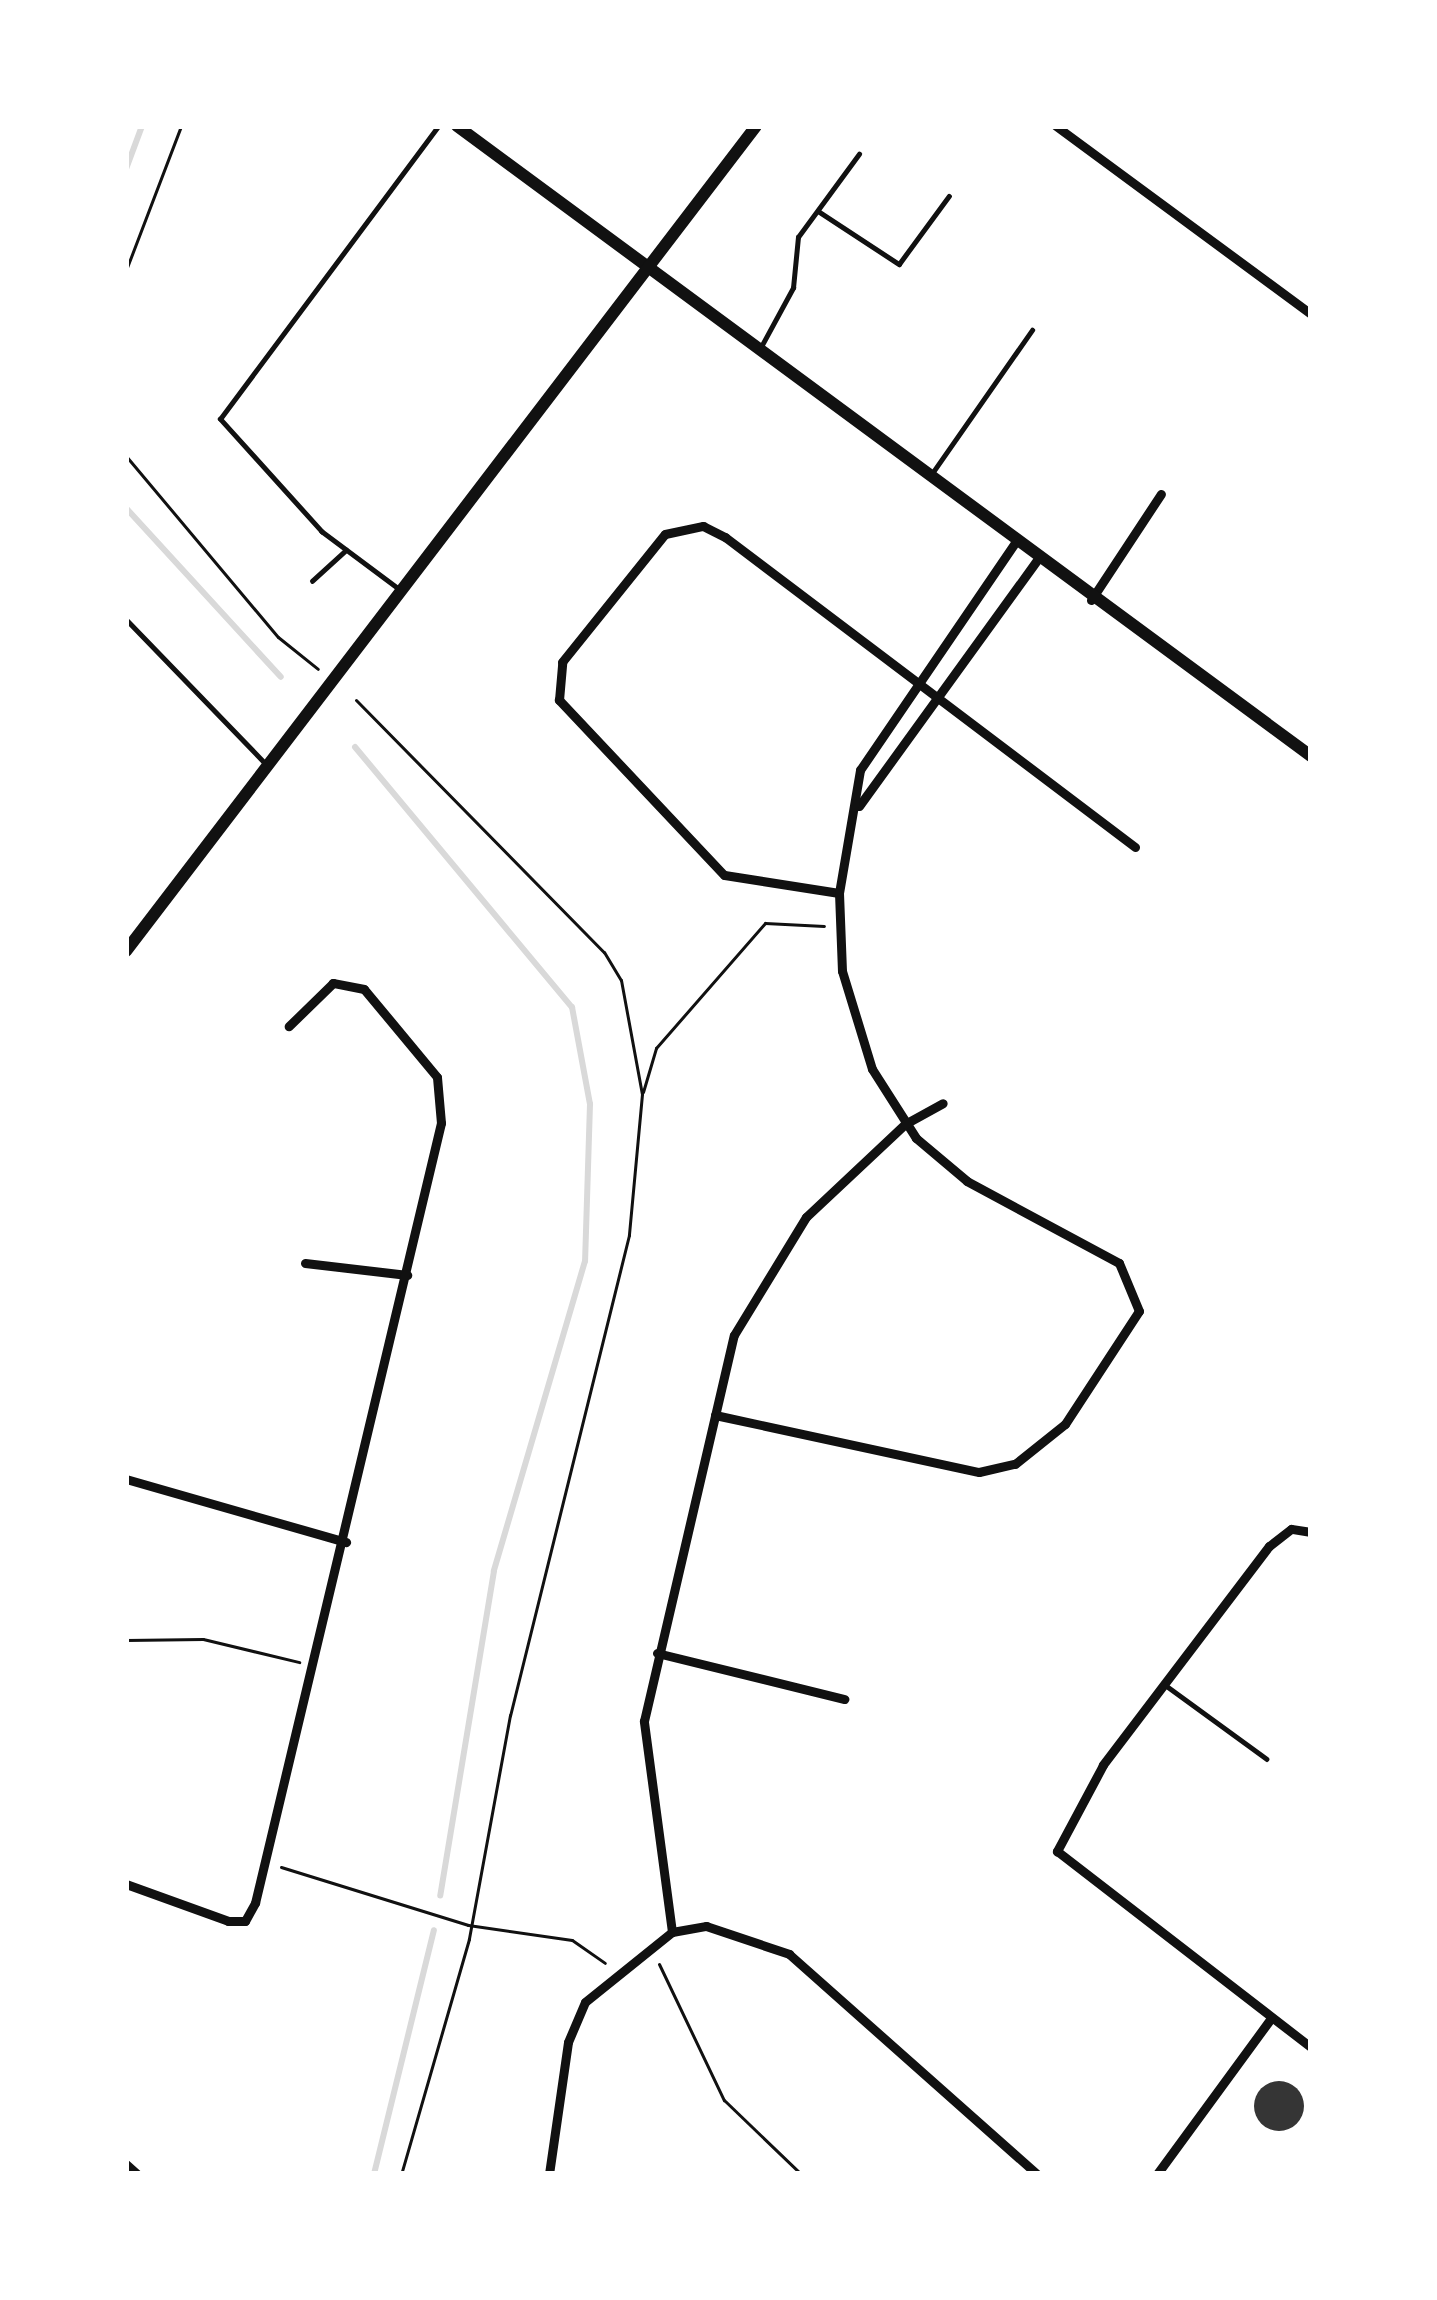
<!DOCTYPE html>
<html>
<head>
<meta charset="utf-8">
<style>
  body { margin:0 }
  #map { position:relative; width:1437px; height:2300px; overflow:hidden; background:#fff; font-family:Poppins,sans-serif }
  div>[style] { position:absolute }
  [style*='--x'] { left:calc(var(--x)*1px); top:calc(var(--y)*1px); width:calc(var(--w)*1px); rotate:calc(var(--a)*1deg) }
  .stream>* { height:6px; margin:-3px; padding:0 3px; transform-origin:3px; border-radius:3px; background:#d9d9d9 }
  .building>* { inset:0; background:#353535 }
  .round { border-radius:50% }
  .path>* { height:3px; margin:-1.5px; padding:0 1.5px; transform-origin:1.5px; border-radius:1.5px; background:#111 }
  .service>* { height:4.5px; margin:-2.25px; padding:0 2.25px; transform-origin:2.25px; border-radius:2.25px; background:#111 }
  .minor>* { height:9px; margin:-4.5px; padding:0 4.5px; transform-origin:4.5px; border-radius:4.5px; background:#111 }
  .secondary>* { height:12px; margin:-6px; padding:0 6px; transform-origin:6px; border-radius:6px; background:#111 }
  span { translate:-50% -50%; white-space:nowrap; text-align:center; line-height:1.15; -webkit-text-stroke:12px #fff; paint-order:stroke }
  .frame { position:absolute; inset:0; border:129px solid #fff; pointer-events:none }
</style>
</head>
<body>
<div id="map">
  <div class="stream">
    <i style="--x:126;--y:169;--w:46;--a:-69.6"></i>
    <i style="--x:126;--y:508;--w:229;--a:47.5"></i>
    <i style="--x:355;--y:747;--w:339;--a:50.2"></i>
    <i style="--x:572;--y:1007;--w:99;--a:79.5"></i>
    <i style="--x:590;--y:1104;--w:157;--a:91.8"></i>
    <i style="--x:585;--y:1261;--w:323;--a:106.4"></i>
    <i style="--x:494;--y:1571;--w:329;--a:99.4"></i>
    <i style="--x:374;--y:2174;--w:251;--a:-76.2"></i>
  </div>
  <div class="building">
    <i class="round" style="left:1254px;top:2081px;width:50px;height:50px"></i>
  </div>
  <div class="path">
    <i style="--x:126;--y:270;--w:154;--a:-69.1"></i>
    <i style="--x:126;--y:456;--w:236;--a:50"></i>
    <i style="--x:278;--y:637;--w:51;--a:38.7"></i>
    <i style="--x:356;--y:700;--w:354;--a:45.5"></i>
    <i style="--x:604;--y:952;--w:33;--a:59"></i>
    <i style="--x:621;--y:980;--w:116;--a:79.6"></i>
    <i style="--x:642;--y:1094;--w:142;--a:95.3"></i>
    <i style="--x:629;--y:1235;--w:495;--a:103.9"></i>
    <i style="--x:510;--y:1715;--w:228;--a:100.4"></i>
    <i style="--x:469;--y:1939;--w:245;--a:106.1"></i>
    <i style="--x:643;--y:1092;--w:46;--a:-73.5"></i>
    <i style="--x:656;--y:1048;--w:166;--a:-48.9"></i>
    <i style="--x:765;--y:923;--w:59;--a:2.9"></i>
    <i style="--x:126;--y:1640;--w:77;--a:-0.7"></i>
    <i style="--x:203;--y:1639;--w:99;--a:13.5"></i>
    <i style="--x:281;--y:1867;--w:196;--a:17.2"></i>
    <i style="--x:468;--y:1925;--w:105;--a:8.2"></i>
    <i style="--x:572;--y:1940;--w:40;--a:34.9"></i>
    <i style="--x:659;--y:1964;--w:151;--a:64.5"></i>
    <i style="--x:724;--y:2100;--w:107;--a:43.9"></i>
  </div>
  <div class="service">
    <i style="--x:818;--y:211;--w:97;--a:33.2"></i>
    <i style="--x:899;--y:264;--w:84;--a:-53.7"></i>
    <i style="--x:762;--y:345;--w:65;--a:-61.5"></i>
    <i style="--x:793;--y:288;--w:51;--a:-84.4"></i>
    <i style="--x:798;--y:237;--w:103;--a:-53.7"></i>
    <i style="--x:933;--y:472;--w:173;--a:-55.1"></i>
    <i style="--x:312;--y:581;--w:46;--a:-42.4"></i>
    <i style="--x:397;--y:588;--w:94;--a:-143.3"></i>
    <i style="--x:322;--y:532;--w:152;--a:-132.1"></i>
    <i style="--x:220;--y:419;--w:365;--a:-53.3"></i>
    <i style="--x:126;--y:619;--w:200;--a:46"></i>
    <i style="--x:1164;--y:1684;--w:127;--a:36.1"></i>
  </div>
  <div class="minor">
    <i style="--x:1056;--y:126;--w:317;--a:36.4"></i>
    <i style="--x:1091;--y:600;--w:127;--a:-56.6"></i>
    <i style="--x:859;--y:806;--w:304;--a:-54.1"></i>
    <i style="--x:839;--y:893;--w:116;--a:-171.1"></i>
    <i style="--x:724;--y:875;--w:241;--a:-133.3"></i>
    <i style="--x:559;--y:700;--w:38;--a:-85"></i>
    <i style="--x:562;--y:662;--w:164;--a:-51.2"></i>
    <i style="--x:665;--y:534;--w:39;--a:-12"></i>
    <i style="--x:703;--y:526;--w:25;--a:27"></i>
    <i style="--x:725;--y:537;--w:514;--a:37.09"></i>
    <i style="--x:305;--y:1263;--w:103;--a:6.7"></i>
    <i style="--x:715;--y:1415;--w:270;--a:12.2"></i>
    <i style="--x:979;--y:1472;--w:37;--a:-13"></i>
    <i style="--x:1015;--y:1464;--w:64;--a:-38.7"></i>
    <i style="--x:1065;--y:1424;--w:135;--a:-56.8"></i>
    <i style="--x:1139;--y:1311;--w:52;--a:-112.6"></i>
    <i style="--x:1119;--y:1263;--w:173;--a:-151.7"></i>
    <i style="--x:967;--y:1181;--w:67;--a:-139.9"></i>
    <i style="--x:916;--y:1138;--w:82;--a:-122.5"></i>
    <i style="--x:872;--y:1069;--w:102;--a:-107"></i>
    <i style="--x:842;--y:971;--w:78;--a:-92.2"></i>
    <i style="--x:839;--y:893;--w:125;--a:-80.3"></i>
    <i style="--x:860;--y:770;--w:275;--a:-55.7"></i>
    <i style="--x:126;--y:1479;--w:229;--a:16"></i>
    <i style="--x:1311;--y:1532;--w:20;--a:-171"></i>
    <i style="--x:1291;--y:1529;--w:28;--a:142"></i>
    <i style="--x:1269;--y:1546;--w:275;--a:127.2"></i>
    <i style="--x:1103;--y:1765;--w:98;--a:118.1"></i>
    <i style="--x:1057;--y:1851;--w:321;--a:37.7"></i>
    <i style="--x:657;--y:1653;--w:193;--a:13.8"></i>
    <i style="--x:126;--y:1884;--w:109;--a:19.9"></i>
    <i style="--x:228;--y:1921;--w:17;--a:0"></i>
    <i style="--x:245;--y:1921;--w:21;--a:-61"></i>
    <i style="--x:255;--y:1903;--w:802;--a:-76.59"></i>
    <i style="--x:441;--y:1123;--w:46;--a:-95"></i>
    <i style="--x:437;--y:1077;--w:114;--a:-129.7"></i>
    <i style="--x:364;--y:989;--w:32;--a:-169"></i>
    <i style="--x:333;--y:983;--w:62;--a:135.7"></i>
    <i style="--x:672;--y:1932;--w:213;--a:-97.6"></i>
    <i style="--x:644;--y:1721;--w:396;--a:-76.9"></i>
    <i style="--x:734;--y:1335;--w:138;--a:-58.6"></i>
    <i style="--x:806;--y:1217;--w:136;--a:-43.2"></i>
    <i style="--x:905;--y:1124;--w:43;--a:-28.9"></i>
    <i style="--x:126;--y:2164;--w:15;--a:42"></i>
    <i style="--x:549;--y:2174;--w:133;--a:-81.8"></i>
    <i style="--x:568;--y:2042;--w:43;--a:-67"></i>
    <i style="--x:585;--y:2002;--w:112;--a:-38.8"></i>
    <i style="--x:672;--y:1932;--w:35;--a:-10"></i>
    <i style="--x:706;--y:1926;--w:88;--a:18.6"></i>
    <i style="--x:789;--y:1954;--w:332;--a:41.6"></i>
    <i style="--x:1157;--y:2174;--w:193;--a:-53.8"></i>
  </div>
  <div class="secondary">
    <i style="--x:457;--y:126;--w:1061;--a:36.42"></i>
    <i style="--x:126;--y:951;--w:1038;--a:-52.63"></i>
  </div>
  <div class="frame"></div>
</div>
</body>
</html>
